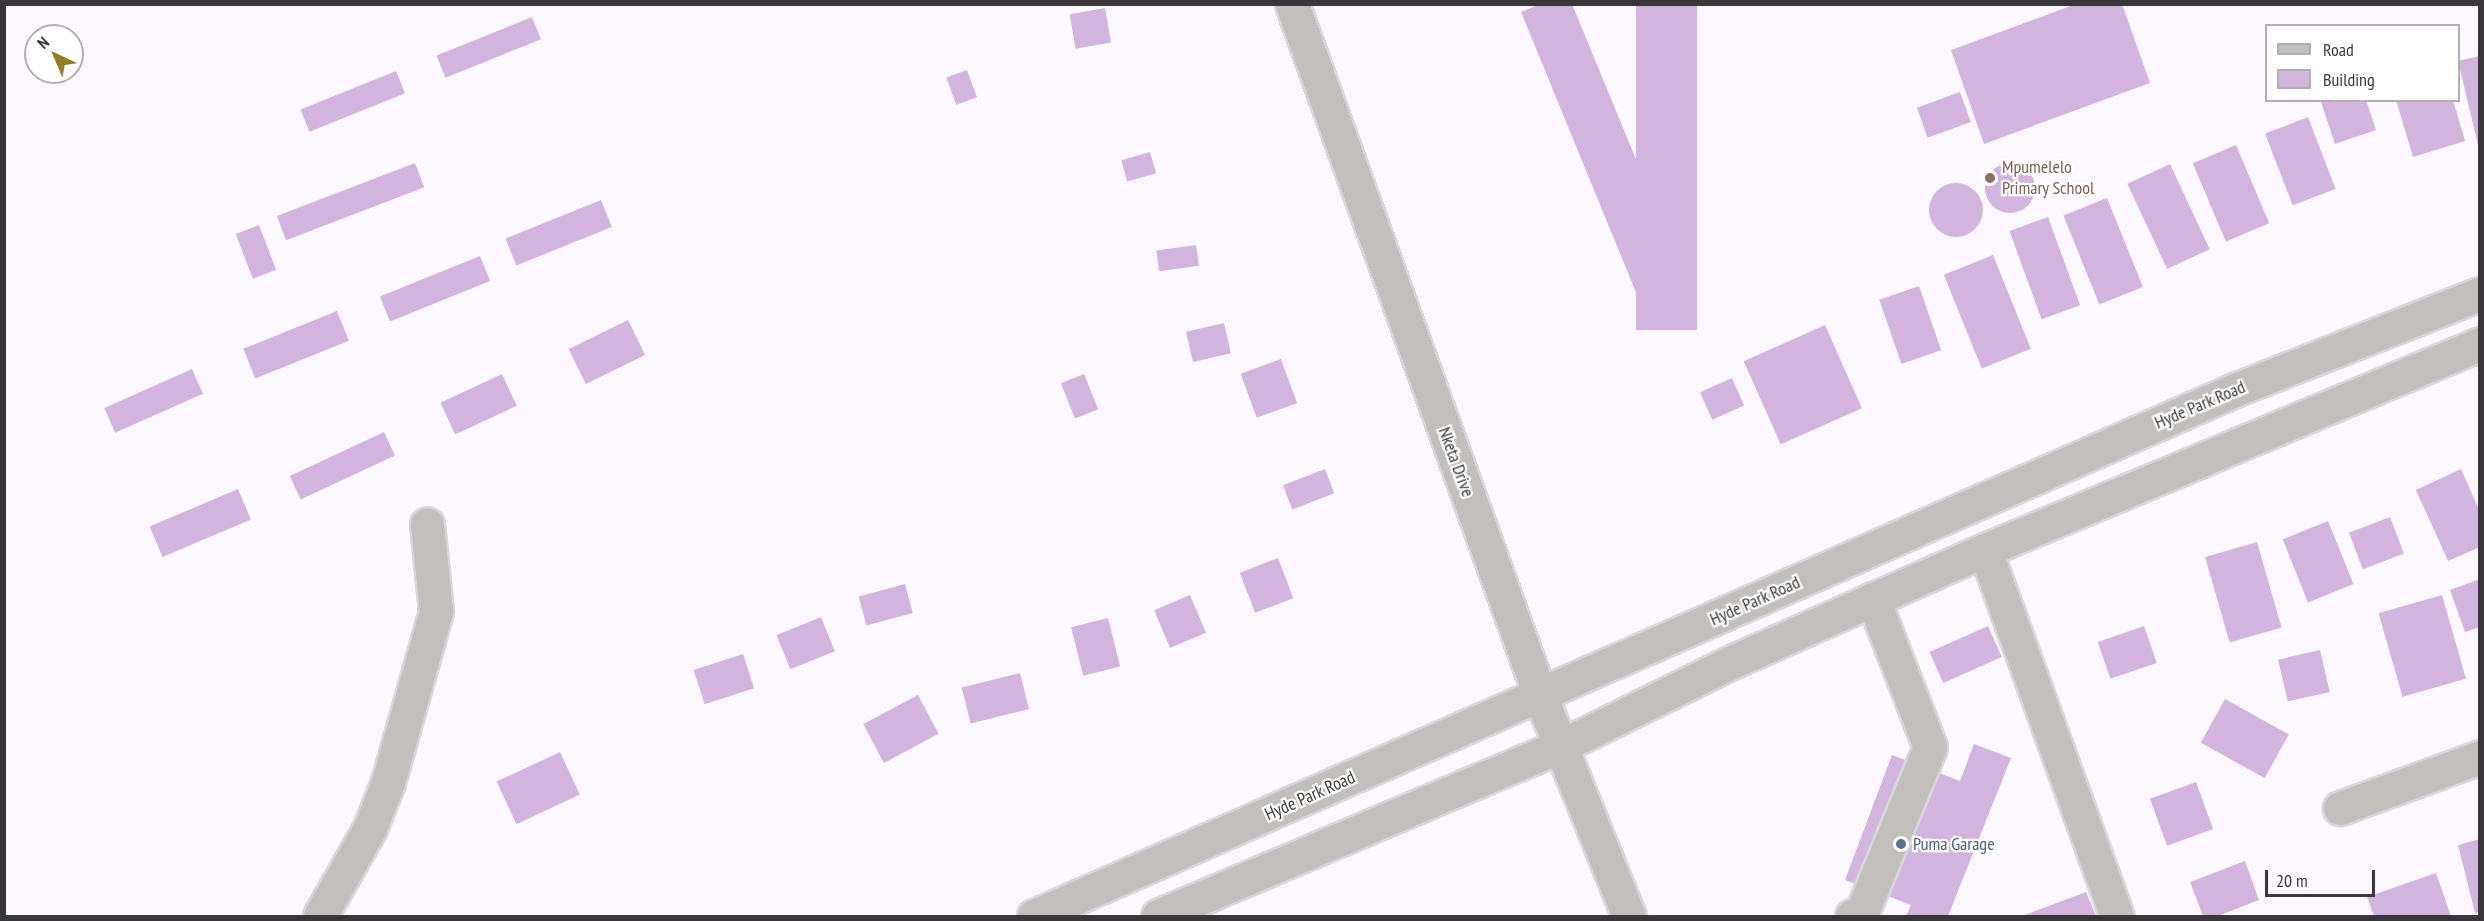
<!DOCTYPE html>
<html>
<head>
<meta charset="utf-8">
<style>
  body { margin:0 }
  #map { position:relative; width:2484px; height:921px; overflow:hidden; background:#fdf8ff; font-family:"PT Sans Narrow",sans-serif }
  div>[style] { position:absolute }
  [style*='--x'] { left:calc(var(--x)*1px); top:calc(var(--y)*1px); width:calc(var(--w)*1px); rotate:calc(var(--a)*1deg) }
  .building>* { inset:0; background:#d3b4de; transform-origin:0 0 }
  .round { border-radius:50% }
  .roads { filter:drop-shadow(2px 0 #dad5dc) drop-shadow(-2px 0 #dad5dc) drop-shadow(0 2px #dad5dc) drop-shadow(0 -2px #dad5dc) }
  .minor>* { height:33px; margin:-16.5px; padding:0 16.5px; transform-origin:16.5px; border-radius:16.5px; background:#c2bebb }
  .dots>* { width:16px; height:16px; translate:-50% -50%; box-sizing:border-box; border:3px solid #fff; border-radius:50% }
  span { translate:-50% -50%; white-space:nowrap; text-align:center; line-height:1.15; -webkit-text-stroke:4.5px #fff; paint-order:stroke }
  .education-label { font-size:18px; color:#785e54 }
  .left { translate:0 -50%; text-align:left }
  .street-label { font-size:18px; color:#3a373b }
  .service-label { font-size:18px; color:#4e5e75 }
  .frame { position:absolute; inset:0; border:6px solid #3a373b; pointer-events:none }
  .legend { position:absolute; left:2265px; top:24px; width:195px; height:78px; box-sizing:border-box; background:#fff; border:2px solid #b0afb1; margin:0; padding:8px 10px; list-style:none; font-size:18px; color:#3a373b }
  .legend li { display:flex; align-items:center; gap:12px; height:30px }
  .legend b { width:30px; border:2px solid #b0afb1 }
  .north { position:absolute; left:24px; top:24px; width:60px; height:60px; box-sizing:border-box; background:#fff; border:2px solid #b0afb1; border-radius:50%; rotate:316deg; font-size:16px; font-weight:700; line-height:24px; text-align:center; color:#3a373b }
  .north::after { content:''; display:block; margin:auto; width:21px; height:27px; background:#937e25; clip-path:polygon(50% 0,100% 100%,50% 72%,0 100%) }
  .scale { position:absolute; left:2265px; top:870px; width:110px; height:27px; box-sizing:border-box; border:3px solid #3a373b; border-top:0; padding-left:8px; font-size:18px; line-height:21px; white-space:nowrap; color:#3a373b; -webkit-text-stroke:4px #fff; paint-order:stroke }
</style>
</head>
<body>
<div id="map">
  <div class="building">
    <i style="clip-path:polygon(1540px 4px,1572px 4px,1691px 293px,1644px 312px,1521px 12px)"></i>
    <i style="left:1636px;top:4px;width:61px;height:326px"></i>
    <i style="clip-path:polygon(2076px 4px,2122px 4px,2150px 83px,1984px 144px,1951px 50px)"></i>
    <i style="left:1105px;top:8px;width:35px;height:36px;rotate:80deg"></i>
    <i style="left:532px;top:17px;width:24px;height:103px;rotate:68deg"></i>
    <i style="clip-path:polygon(2480px 56px,2480px 149px,2479px 149px,2458px 61px)"></i>
    <i style="left:967px;top:70px;width:29px;height:22px;rotate:70deg"></i>
    <i style="left:396px;top:71px;width:24px;height:103px;rotate:68deg"></i>
    <i style="left:1960px;top:92px;width:32px;height:46px;rotate:70deg"></i>
    <i style="clip-path:polygon(2366px 100px,2376px 130px,2335px 144px,2321px 102px)"></i>
    <i style="clip-path:polygon(2396px 100px,2453px 100px,2465px 141px,2413px 157px)"></i>
    <i style="left:2308px;top:117px;width:77px;height:46px;rotate:69deg"></i>
    <i style="left:2236px;top:145px;width:85px;height:47px;rotate:67deg"></i>
    <i style="left:1150px;top:152px;width:22px;height:30px;rotate:74deg"></i>
    <i style="left:415px;top:163px;width:26px;height:148px;rotate:69deg"></i>
    <i class="round" style="left:1985px;top:163px;width:50px;height:50px"></i>
    <i style="left:2170px;top:164px;width:94px;height:47px;rotate:65deg"></i>
    <i class="round" style="left:1929px;top:183px;width:54px;height:54px"></i>
    <i style="left:2107px;top:198px;width:96px;height:47px;rotate:68deg"></i>
    <i style="left:601px;top:200px;width:29px;height:103px;rotate:68deg"></i>
    <i style="left:2048px;top:217px;width:94px;height:41px;rotate:70deg"></i>
    <i style="left:259px;top:225px;width:48px;height:25px;rotate:69deg"></i>
    <i style="left:1196px;top:245px;width:21px;height:40px;rotate:82deg"></i>
    <i style="left:1993px;top:255px;width:101px;height:53px;rotate:68deg"></i>
    <i style="left:480px;top:256px;width:27px;height:108px;rotate:68deg"></i>
    <i style="left:1919px;top:286px;width:68px;height:42px;rotate:71deg"></i>
    <i style="left:337px;top:311px;width:32px;height:101px;rotate:68deg"></i>
    <i style="left:628px;top:320px;width:39px;height:66px;rotate:64deg"></i>
    <i style="left:1224px;top:323px;width:31px;height:39px;rotate:77deg"></i>
    <i style="left:1825px;top:325px;width:91px;height:89px;rotate:66deg"></i>
    <i style="left:1281px;top:359px;width:47px;height:43px;rotate:70deg"></i>
    <i style="left:192px;top:369px;width:27px;height:96px;rotate:66deg"></i>
    <i style="left:502px;top:374px;width:35px;height:68px;rotate:65deg"></i>
    <i style="left:1084px;top:374px;width:38px;height:25px;rotate:68deg"></i>
    <i style="left:1732px;top:378px;width:30px;height:35px;rotate:66deg"></i>
    <i style="left:384px;top:432px;width:26px;height:104px;rotate:65deg"></i>
    <i style="left:1325px;top:469px;width:26px;height:45px;rotate:69deg"></i>
    <i style="clip-path:polygon(2461px 469px,2480px 512px,2480px 547px,2448px 561px,2416px 490px)"></i>
    <i style="left:238px;top:489px;width:33px;height:96px;rotate:67deg"></i>
    <i style="left:2390px;top:517px;width:39px;height:44px;rotate:69deg"></i>
    <i style="left:2328px;top:521px;width:68px;height:49px;rotate:68deg"></i>
    <i style="left:2257px;top:542px;width:89px;height:54px;rotate:74deg"></i>
    <i style="left:1278px;top:558px;width:43px;height:41px;rotate:69deg"></i>
    <i style="clip-path:polygon(2480px 579px,2480px 627px,2465px 632px,2450px 590px)"></i>
    <i style="left:905px;top:584px;width:30px;height:48px;rotate:75deg"></i>
    <i style="left:1190px;top:595px;width:41px;height:39px;rotate:67deg"></i>
    <i style="left:2442px;top:595px;width:87px;height:66px;rotate:74deg"></i>
    <i style="left:821px;top:617px;width:37px;height:48px;rotate:68deg"></i>
    <i style="left:1108px;top:618px;width:50px;height:38px;rotate:76deg"></i>
    <i style="left:1988px;top:626px;width:34px;height:64px;rotate:66deg"></i>
    <i style="left:2144px;top:626px;width:39px;height:49px;rotate:71deg"></i>
    <i style="left:2320px;top:650px;width:43px;height:43px;rotate:77deg"></i>
    <i style="left:743px;top:654px;width:36px;height:52px;rotate:72deg"></i>
    <i style="left:1020px;top:673px;width:37px;height:60px;rotate:76deg"></i>
    <i style="left:918px;top:695px;width:44px;height:62px;rotate:62deg"></i>
    <i style="left:2225px;top:699px;width:73px;height:50px;rotate:29deg"></i>
    <i style="clip-path:polygon(1974px 744px,2011px 758px,1948px 916px,1906px 916px,1911px 905px,1845px 880px,1892px 755px,1960px 781px)"></i>
    <i style="left:560px;top:752px;width:47px;height:70px;rotate:65deg"></i>
    <i style="left:2196px;top:782px;width:50px;height:49px;rotate:70deg"></i>
    <i style="clip-path:polygon(2480px 839px,2480px 911px,2475px 913px,2458px 845px)"></i>
    <i style="clip-path:polygon(2245px 861px,2259px 900px,2218px 916px,2203px 916px,2190px 882px)"></i>
    <i style="clip-path:polygon(2436px 873px,2451px 916px,2374px 916px,2367px 897px)"></i>
    <i style="clip-path:polygon(2086px 892px,2096px 916px,2022px 916px)"></i>
  </div>
  <div class="roads">
    <div class="minor">
      <i style="--x:1292;--y:4;--w:734;--a:70.26"></i>
      <i style="--x:1540;--y:695;--w:238;--a:68.1"></i>
      <i style="--x:1985;--y:550;--w:389;--a:70.2"></i>
      <i style="--x:2340;--y:808;--w:149;--a:-20"></i>
      <i style="--x:320;--y:916;--w:101;--a:-60.4"></i>
      <i style="--x:370;--y:828;--w:49;--a:-68.6"></i>
      <i style="--x:388;--y:782;--w:178;--a:-74.3"></i>
      <i style="--x:436;--y:611;--w:87;--a:-95.9"></i>
      <i style="--x:1034;--y:916;--w:1313;--a:-23.66"></i>
      <i style="--x:2237;--y:389;--w:261;--a:-21.4"></i>
      <i style="--x:1158;--y:916;--w:437;--a:-22.9"></i>
      <i style="--x:1561;--y:746;--w:193;--a:-26.2"></i>
      <i style="--x:1734;--y:661;--w:274;--a:-23.9"></i>
      <i style="--x:1985;--y:550;--w:536;--a:-22.6"></i>
      <i style="--x:1852;--y:916;--w:11;--a:-22"></i>
      <i style="--x:1862;--y:912;--w:178;--a:-67.6"></i>
      <i style="--x:1930;--y:747;--w:159;--a:-111.1"></i>
    </div>
  </div>
  <div class="dots">
    <i style="left:1990px;top:178px;background:#8d6e63"></i>
    <i style="left:1901px;top:844px;background:#5c6f8a"></i>
  </div>
  <div class="education-label">
    <span class="left" style="left:2002px;top:178px">Mpumelelo<br>Primary School</span>
  </div>
  <div class="street-label">
    <span style="left:2200px;top:405px;rotate:-23deg">Hyde Park Road</span>
    <span style="left:1456px;top:462px;rotate:70deg">Nketa Drive</span>
    <span style="left:1755px;top:601px;rotate:-24deg">Hyde Park Road</span>
    <span style="left:1310px;top:796px;rotate:-24deg">Hyde Park Road</span>
  </div>
  <div class="service-label">
    <span class="left" style="left:1913px;top:844px">Puma Garage</span>
  </div>
  <div class="frame"></div>
  <ul class="legend">
  <li><b style="height:8px;background:#c2bebb"></b>Road</li>
  <li><b style="height:16px;background:#d3b4de"></b>Building</li>
  </ul>
  <div class="north">N</div>
  <div class="scale">20 m</div>
</div>
</body>
</html>
